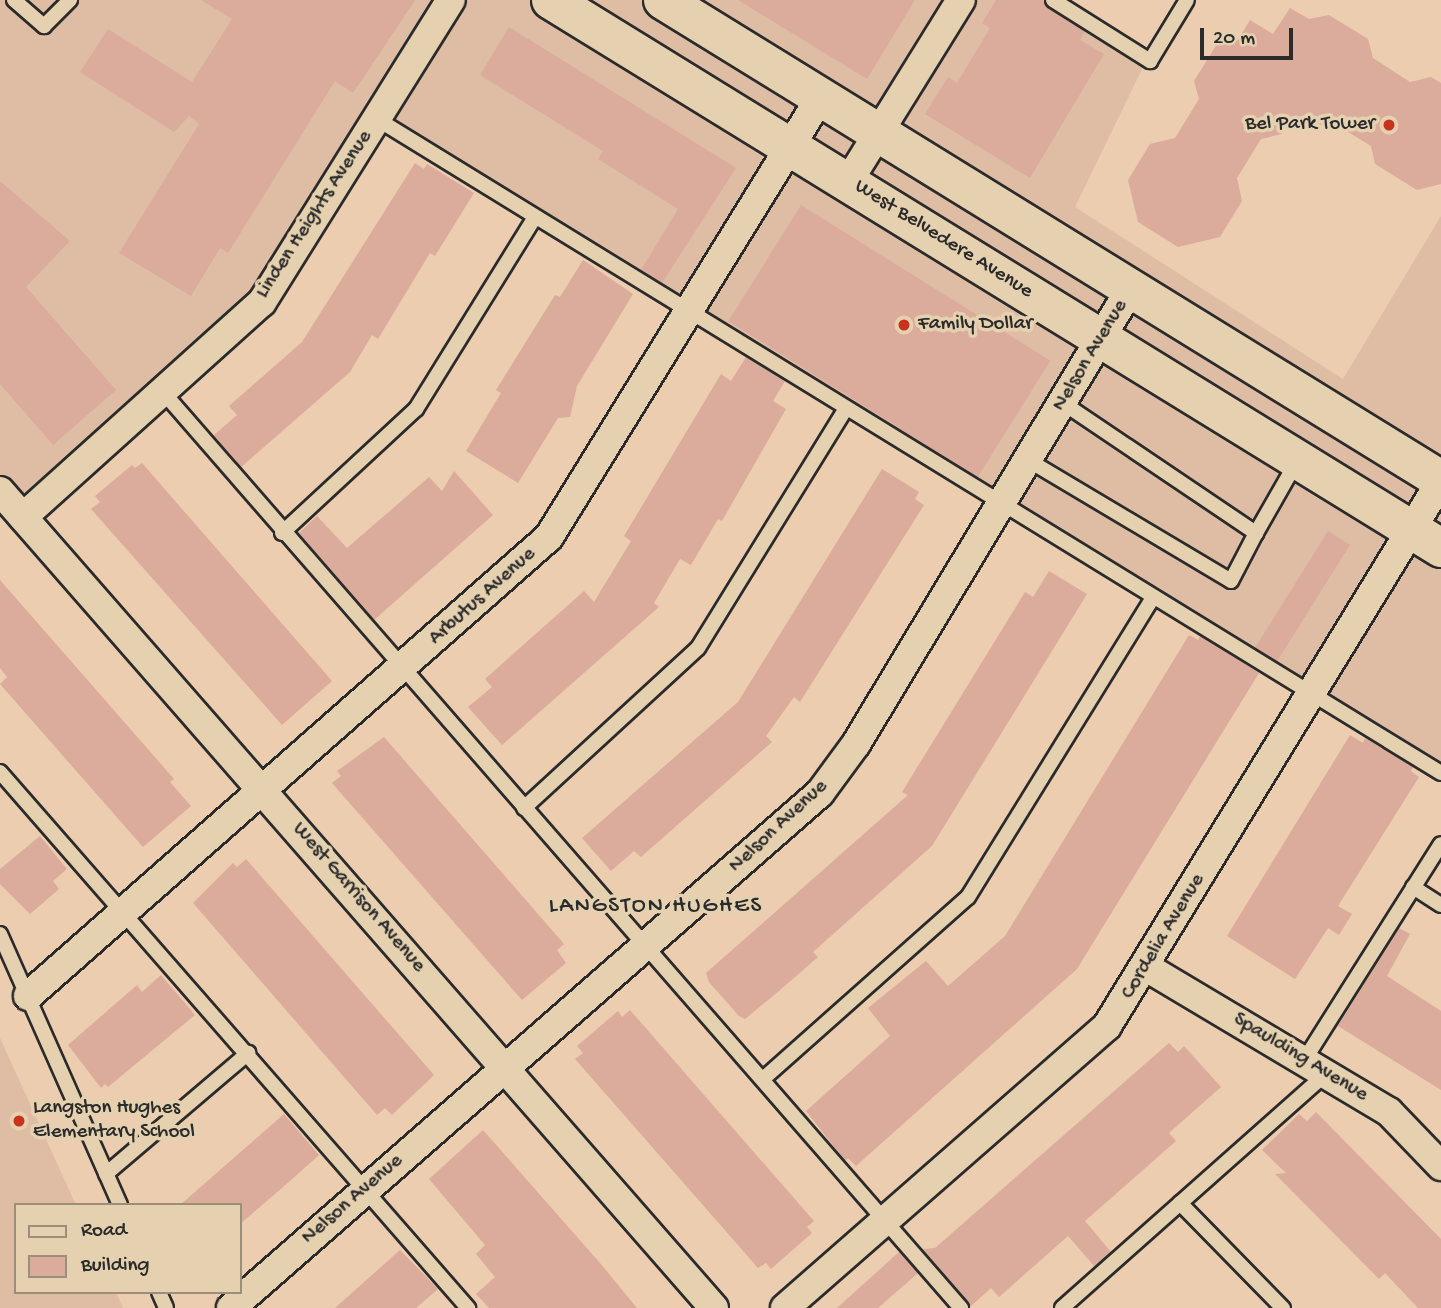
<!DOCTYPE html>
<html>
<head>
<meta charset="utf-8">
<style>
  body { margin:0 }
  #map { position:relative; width:1441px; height:1308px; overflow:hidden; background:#eccdb0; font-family:"Gochi Hand",sans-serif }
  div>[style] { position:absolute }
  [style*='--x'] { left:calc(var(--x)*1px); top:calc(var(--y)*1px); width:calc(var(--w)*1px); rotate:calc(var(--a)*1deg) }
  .built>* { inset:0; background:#dfbda5 }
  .building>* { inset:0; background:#dbab9c; transform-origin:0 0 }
  .roads { filter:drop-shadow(2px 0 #2b2b2b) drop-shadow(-2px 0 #2b2b2b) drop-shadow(0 2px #2b2b2b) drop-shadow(0 -2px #2b2b2b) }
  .lane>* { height:14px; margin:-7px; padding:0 7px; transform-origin:7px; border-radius:7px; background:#e5d1af }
  .street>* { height:28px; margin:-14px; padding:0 14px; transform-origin:14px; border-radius:14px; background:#e5d1af }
  .secondary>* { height:38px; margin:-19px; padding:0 19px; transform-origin:19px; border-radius:19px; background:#e5d1af }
  .dots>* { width:19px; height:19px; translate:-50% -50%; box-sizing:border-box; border:4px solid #e5d1af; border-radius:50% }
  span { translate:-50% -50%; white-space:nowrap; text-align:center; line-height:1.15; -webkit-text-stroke:7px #e5d1af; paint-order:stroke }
  .poi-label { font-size:21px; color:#2b2b2b }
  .right { translate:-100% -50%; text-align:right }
  .left { translate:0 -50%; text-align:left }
  .street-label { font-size:21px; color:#2b2b2b }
  .neighbourhood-label { font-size:23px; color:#2b2b2b; letter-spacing:2px }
  .legend { position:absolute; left:14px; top:1203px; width:228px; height:91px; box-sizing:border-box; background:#e5d1af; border:2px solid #9b8f7a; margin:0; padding:9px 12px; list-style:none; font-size:21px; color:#2b2b2b }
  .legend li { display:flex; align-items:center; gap:14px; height:35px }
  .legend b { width:35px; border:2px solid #9b8f7a }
  .scale { position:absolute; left:1200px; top:28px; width:93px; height:32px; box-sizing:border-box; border:4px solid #2b2b2b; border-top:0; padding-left:9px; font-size:21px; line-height:24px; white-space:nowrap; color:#2b2b2b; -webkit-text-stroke:5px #e5d1af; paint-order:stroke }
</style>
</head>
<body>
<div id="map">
  <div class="built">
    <i style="clip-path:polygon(0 0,1049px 0,1146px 61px,1075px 207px,1343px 379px,1441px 216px,1441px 773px,374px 116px,249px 308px,18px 513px,0 494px)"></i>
    <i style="clip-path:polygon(0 1038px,76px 1205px,16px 1205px,16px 1292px,116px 1292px,123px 1308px,0 1308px)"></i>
  </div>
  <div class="building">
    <i style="clip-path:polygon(201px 0,415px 0,353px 93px,335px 81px,228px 253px,220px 248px,191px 296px,119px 253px,199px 124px,189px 116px,174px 132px,80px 72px,108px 29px,192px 82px,232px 19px)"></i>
    <i style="clip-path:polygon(738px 0,915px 0,867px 79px)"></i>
    <i style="clip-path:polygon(996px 0,1043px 0,1048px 8px,1085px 31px,1080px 40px,1104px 54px,1030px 178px,925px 114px,948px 77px,957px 83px,990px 28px,982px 23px)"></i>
    <i style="clip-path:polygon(1290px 8px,1309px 19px,1329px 15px,1368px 39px,1373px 58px,1410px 82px,1431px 77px,1441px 83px,1441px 184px,1417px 190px,1375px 164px,1371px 146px,1332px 122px,1310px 128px,1292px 117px,1282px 134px,1261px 139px,1237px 178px,1242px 201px,1220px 237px,1178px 247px,1138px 222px,1128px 180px,1150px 144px,1175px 138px,1199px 99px,1194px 81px,1217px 44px,1238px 40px,1250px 20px,1273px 34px)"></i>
    <i style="clip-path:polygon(509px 27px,736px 168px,662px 283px,641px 270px,678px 209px,598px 159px,603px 151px,480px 75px)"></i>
    <i style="clip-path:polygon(415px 163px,424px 169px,427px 164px,474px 193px,435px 256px,430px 253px,378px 339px,372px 335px,350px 372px,241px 467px,214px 435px,237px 415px,229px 406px,302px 342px)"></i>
    <i style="clip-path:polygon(0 181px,70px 241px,26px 287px,116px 390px,53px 445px,0 384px)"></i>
    <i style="left:801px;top:205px;width:294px;height:137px;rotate:32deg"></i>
    <i style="clip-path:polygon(583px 260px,633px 294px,577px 386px,570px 417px,558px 418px,518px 483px,466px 451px,501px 393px,496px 390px,555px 295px,560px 297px)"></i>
    <i style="clip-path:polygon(746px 357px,785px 381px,773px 401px,786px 409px,722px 521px,718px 519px,691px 565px,680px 559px,654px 603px,659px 607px,502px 745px,468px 707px,492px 687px,485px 679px,584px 591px,594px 602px,631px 541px,624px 536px,721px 374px,731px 381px)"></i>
    <i style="clip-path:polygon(142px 463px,332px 681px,282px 725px,91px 509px,100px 502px,95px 496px,132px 465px,135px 468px)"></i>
    <i style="clip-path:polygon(882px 469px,919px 492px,915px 499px,924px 505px,800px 702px,794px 697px,766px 736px,772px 742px,641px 857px,634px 851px,611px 871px,582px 838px,738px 702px)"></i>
    <i style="clip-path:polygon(454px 471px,493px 515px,374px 620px,299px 533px,317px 516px,347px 548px,429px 477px,442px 491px)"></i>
    <i style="left:1328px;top:531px;width:26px;height:138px;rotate:32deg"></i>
    <i style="clip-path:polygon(1049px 571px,1087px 594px,932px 846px,813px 952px,818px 957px,779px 991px,745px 1019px,739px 1016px,709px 982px,706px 973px,908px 795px,902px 792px,1025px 592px,1033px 597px)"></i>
    <i style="clip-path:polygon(0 580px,174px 779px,170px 782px,191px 806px,143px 847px,0 684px,7px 677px,0 668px)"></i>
    <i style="clip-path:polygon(1189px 635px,1198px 640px,1200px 636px,1259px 673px,1077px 969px,856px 1166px,848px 1158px,845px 1161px,806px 1111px,890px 1036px,868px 1008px,926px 961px,948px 986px,1005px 936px)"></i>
    <i style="clip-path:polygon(1350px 735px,1363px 743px,1365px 738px,1413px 767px,1411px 771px,1419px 777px,1338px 906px,1352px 914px,1339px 935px,1328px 928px,1295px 979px,1227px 936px)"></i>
    <i style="clip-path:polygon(384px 737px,564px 944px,557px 950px,566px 963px,522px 1000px,332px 783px,341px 776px,337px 771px)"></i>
    <i style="clip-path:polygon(40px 836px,67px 869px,53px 881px,59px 889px,30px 914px,0 884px,0 869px)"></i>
    <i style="clip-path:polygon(246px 859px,434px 1075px,392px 1115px,385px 1108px,377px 1115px,193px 903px,233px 863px,237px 867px)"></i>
    <i style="clip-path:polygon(1399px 928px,1410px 934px,1387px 976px,1441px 1011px,1441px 1090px,1338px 1026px)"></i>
    <i style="clip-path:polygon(161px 975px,195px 1015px,108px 1087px,105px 1084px,101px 1088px,68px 1045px,137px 985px,142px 992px)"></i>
    <i style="clip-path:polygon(630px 1010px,814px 1221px,807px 1227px,812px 1233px,771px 1269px,766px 1263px,758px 1268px,575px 1059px,583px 1053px,577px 1046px,618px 1011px,622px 1017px)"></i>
    <i style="clip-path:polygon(1169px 1043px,1178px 1052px,1184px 1046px,1221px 1087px,1169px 1133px,1176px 1141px,1085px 1221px,1111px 1252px,1094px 1266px,1068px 1236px,999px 1297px,991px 1288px,970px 1307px,923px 1249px,935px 1248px)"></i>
    <i style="clip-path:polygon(1316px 1112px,1441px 1239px,1441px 1308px,1418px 1308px,1385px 1273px,1379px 1279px,1275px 1174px,1286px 1173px,1262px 1150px,1299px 1114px,1307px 1121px)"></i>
    <i style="clip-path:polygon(284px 1114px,319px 1155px,290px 1181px,240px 1224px,240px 1205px,180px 1205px)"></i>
    <i style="clip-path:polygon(483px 1130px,600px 1263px,637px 1308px,489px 1308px,476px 1294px,495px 1277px,476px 1254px,485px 1245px,429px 1179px)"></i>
    <i style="clip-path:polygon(400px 1250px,438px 1289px,416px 1308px,335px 1308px)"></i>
    <i style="clip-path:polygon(899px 1252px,918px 1273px,878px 1308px,837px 1308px)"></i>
  </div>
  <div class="roads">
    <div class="lane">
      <i style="--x:14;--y:0;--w:40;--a:41"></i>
      <i style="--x:44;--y:26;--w:37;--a:-45"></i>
      <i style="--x:1053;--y:0;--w:115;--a:32.2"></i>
      <i style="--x:1150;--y:61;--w:71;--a:-58.8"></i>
      <i style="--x:377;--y:119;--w:1249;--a:31.58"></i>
      <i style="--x:163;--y:392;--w:1215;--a:48.94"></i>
      <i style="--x:1063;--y:403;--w:233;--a:34"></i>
      <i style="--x:1256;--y:533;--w:83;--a:-60.3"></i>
      <i style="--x:1028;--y:460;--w:236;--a:30.8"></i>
      <i style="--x:1231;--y:581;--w:54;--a:-62.5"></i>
      <i style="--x:282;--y:533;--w:183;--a:-42.8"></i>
      <i style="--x:416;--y:409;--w:226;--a:-58.2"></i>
      <i style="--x:0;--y:772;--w:712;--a:48.87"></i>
      <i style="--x:524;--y:808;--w:236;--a:-42.6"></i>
      <i style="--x:698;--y:648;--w:280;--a:-58.3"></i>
      <i style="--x:1413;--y:887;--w:33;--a:33"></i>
      <i style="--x:0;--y:934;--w:296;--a:66.1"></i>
      <i style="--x:1305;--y:1059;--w:254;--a:-57.7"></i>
      <i style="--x:763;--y:1079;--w:274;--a:-41.6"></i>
      <i style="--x:968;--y:897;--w:352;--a:-58.3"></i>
      <i style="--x:106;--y:1174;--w:187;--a:-40.4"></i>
      <i style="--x:1180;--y:1203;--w:147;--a:45.6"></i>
      <i style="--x:159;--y:1292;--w:17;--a:66"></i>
      <i style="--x:1062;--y:1308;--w:356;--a:-41.6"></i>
    </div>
    <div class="street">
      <i style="--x:848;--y:182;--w:214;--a:-58.2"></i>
      <i style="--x:0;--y:491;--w:1085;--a:48.85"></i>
      <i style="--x:23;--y:517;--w:321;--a:-42"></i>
      <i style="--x:262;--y:302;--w:356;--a:-58"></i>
      <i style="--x:1146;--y:967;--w:283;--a:30.8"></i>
      <i style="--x:1389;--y:1112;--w:75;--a:46.1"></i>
      <i style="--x:28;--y:996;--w:694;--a:-41.38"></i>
      <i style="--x:549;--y:537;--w:516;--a:-58.31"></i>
      <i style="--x:231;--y:1308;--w:782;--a:-41.17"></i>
      <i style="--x:820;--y:793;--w:61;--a:-53.7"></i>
      <i style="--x:856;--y:744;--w:533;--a:-58.91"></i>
      <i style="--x:785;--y:1308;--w:428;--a:-41.2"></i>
      <i style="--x:1107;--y:1026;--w:639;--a:-58.5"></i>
    </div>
    <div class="secondary">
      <i style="--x:551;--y:0;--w:1045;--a:31.62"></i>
      <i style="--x:663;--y:0;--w:914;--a:31.67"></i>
    </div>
  </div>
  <div class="dots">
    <i style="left:1389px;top:125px;background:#c8321e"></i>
    <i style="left:904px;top:325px;background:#c8321e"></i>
    <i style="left:19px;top:1121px;background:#c8321e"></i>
  </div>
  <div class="poi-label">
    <span class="right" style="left:1375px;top:125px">Bel Park Tower</span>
    <span class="left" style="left:918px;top:325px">Family Dollar</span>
    <span class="left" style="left:33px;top:1121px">Langston Hughes<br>Elementary School</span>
  </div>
  <div class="street-label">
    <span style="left:315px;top:215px;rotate:-57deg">Linden Heights Avenue</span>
    <span style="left:943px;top:240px;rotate:32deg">West Belvedere Avenue</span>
    <span style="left:1091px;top:356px;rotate:-59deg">Nelson Avenue</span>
    <span style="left:483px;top:597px;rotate:-42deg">Arbutus Avenue</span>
    <span style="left:779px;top:827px;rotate:-43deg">Nelson Avenue</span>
    <span style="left:358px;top:898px;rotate:49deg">West Garrison Avenue</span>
    <span style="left:1164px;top:937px;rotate:-59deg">Cordelia Avenue</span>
    <span style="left:1300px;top:1058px;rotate:31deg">Spaulding Avenue</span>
    <span style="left:353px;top:1200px;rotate:-41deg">Nelson Avenue</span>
  </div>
  <div class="neighbourhood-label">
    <span style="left:656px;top:907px">LANGSTON HUGHES</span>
  </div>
  <ul class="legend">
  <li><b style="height:9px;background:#e5d1af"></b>Road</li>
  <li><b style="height:19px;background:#dbab9c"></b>Building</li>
  </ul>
  <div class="scale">20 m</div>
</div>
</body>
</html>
